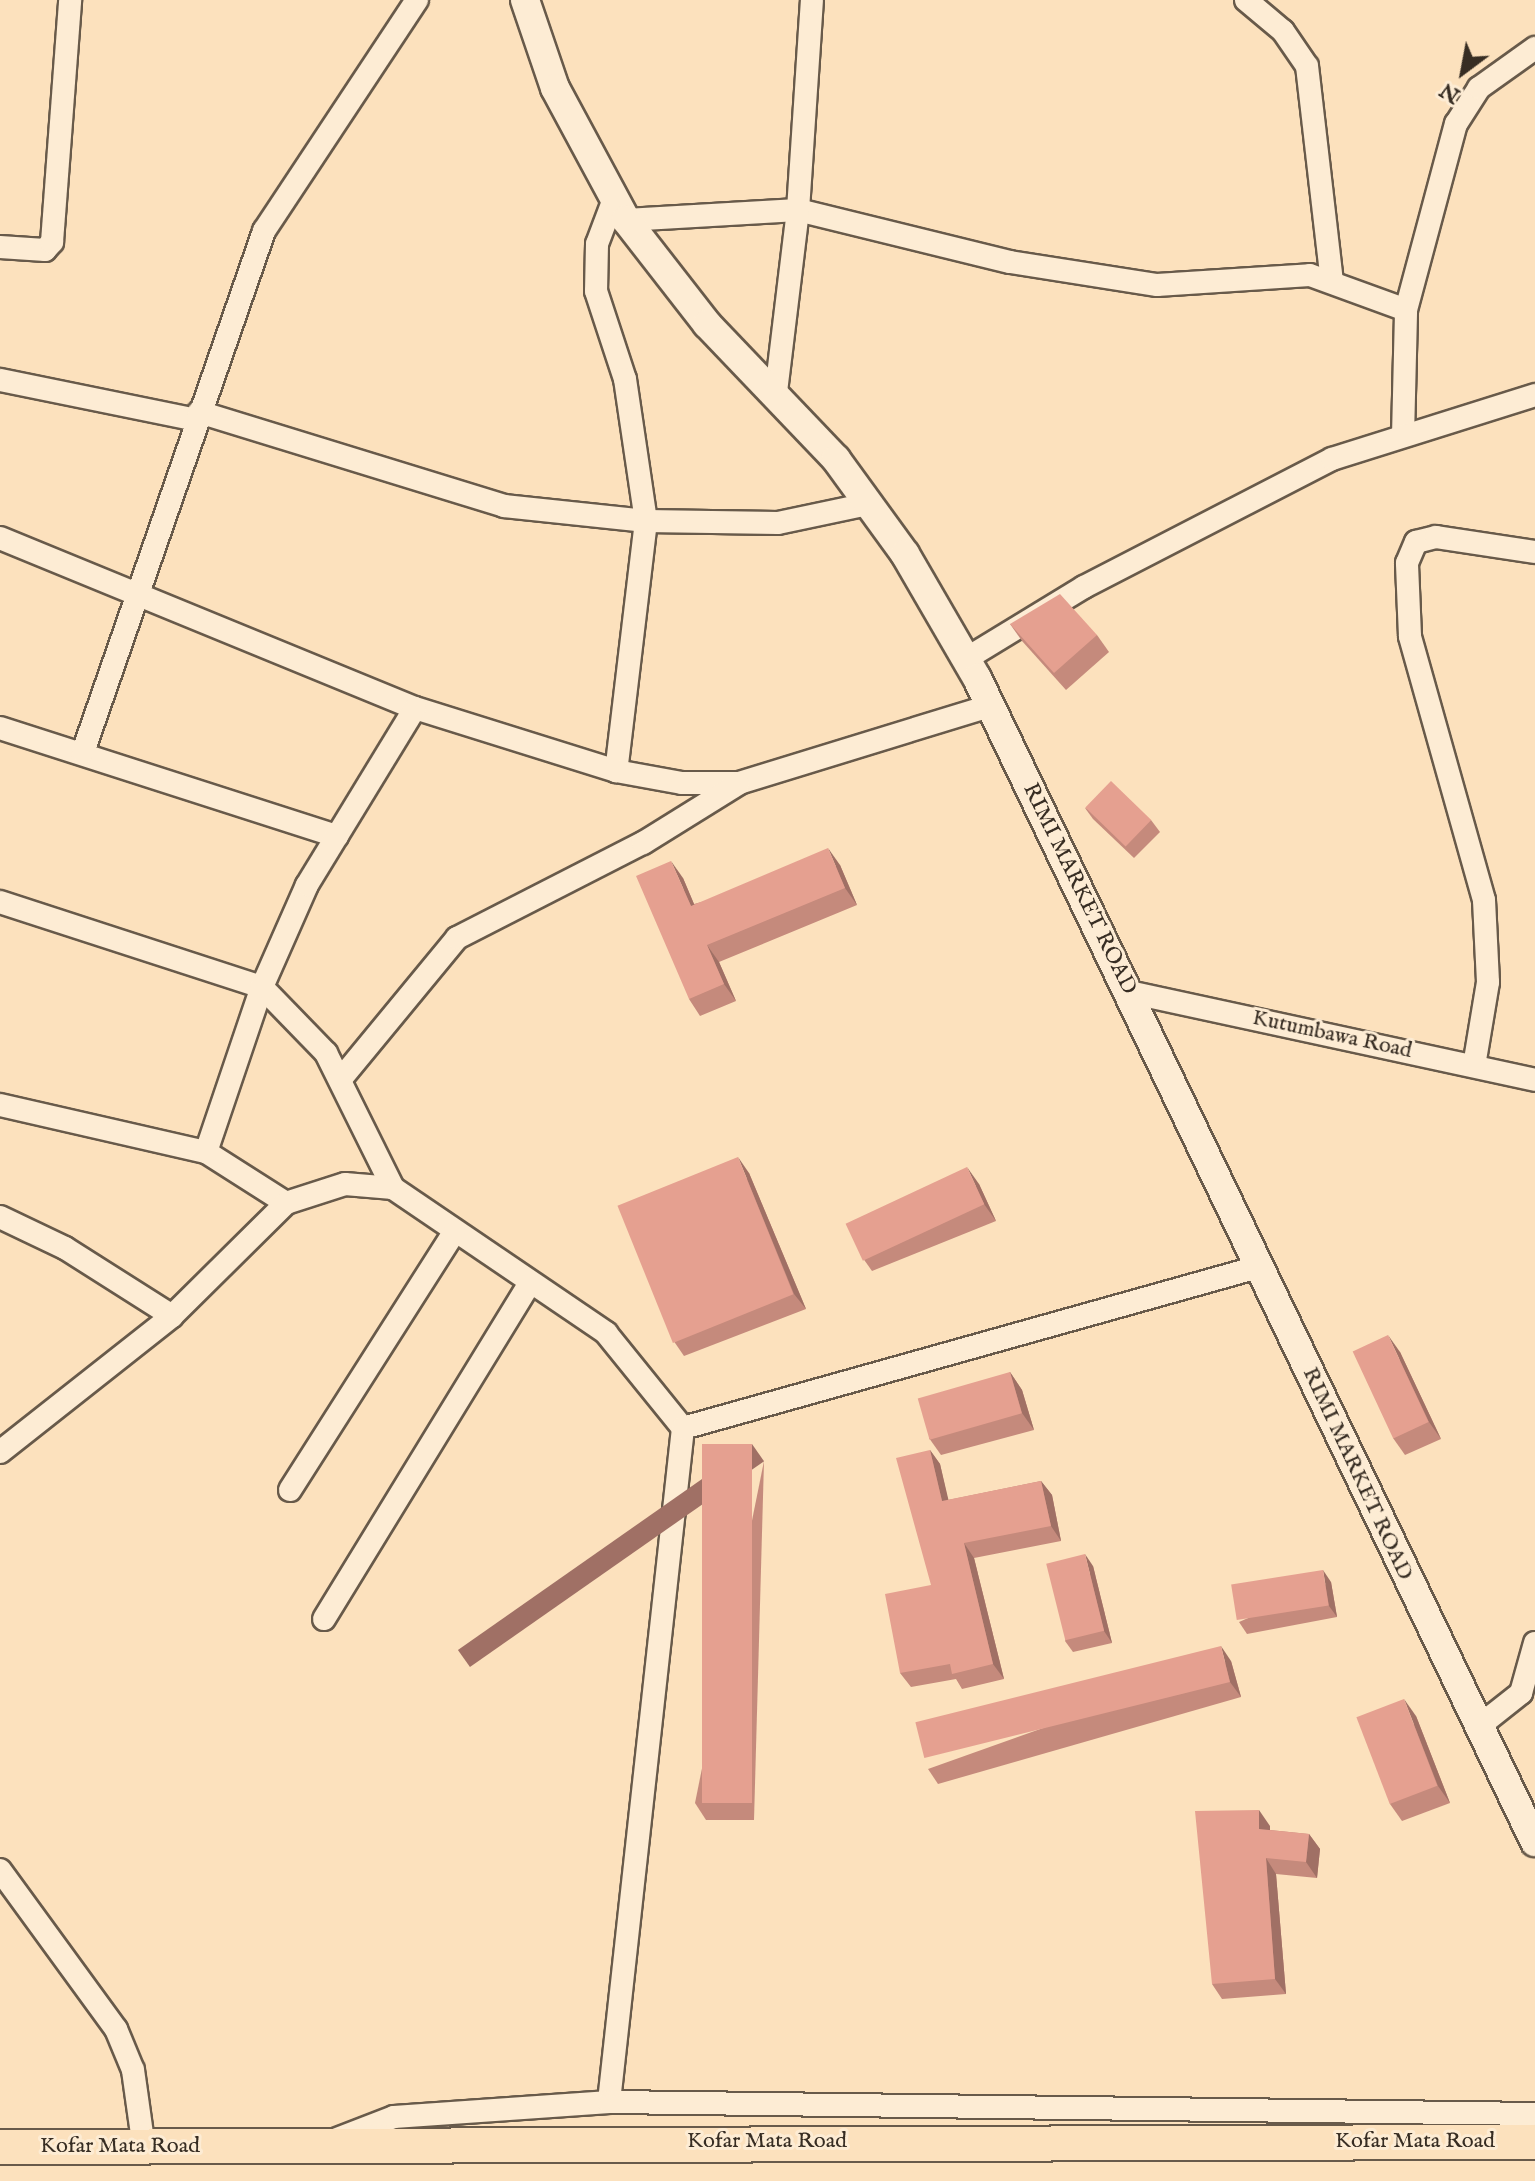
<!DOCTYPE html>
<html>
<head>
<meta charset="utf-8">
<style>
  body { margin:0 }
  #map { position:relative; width:1535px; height:2181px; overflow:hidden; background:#fce1bd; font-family:"IM FELL English",serif }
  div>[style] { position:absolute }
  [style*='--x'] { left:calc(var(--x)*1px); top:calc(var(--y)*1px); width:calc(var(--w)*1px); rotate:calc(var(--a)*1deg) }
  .roads { filter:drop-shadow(2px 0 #685a4a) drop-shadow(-2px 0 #685a4a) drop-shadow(0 2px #685a4a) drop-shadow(0 -2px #685a4a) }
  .minor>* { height:22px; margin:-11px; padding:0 11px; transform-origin:11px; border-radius:11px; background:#fdecd4 }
  .tertiary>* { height:28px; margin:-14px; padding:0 14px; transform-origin:14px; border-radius:14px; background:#fdecd4 }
  .primary>* { height:34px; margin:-17px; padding:0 17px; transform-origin:17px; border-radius:17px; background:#fce1bd }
  .wall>* { inset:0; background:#c58a7c }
  .shaded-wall>* { inset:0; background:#a07065; transform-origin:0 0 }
  .building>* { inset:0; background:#e5a090; transform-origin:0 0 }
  span { translate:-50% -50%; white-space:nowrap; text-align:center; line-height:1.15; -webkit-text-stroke:6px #fdecd4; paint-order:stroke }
  .street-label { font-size:22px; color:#372d23 }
  .north { position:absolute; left:1423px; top:32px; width:80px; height:80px; -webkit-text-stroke:6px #fdecd4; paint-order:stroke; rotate:212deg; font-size:22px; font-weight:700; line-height:32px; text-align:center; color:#372d23 }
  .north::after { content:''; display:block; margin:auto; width:28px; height:36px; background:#372d23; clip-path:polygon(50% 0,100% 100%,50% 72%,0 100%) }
</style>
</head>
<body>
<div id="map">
  <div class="roads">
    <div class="minor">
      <i style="--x:1246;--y:0;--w:48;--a:40"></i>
      <i style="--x:1283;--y:31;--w:42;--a:55.6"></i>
      <i style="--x:1307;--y:66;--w:217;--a:83.4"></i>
      <i style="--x:614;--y:199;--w:48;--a:110.7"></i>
      <i style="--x:597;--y:244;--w:47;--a:91.2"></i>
      <i style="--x:596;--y:291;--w:93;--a:71.8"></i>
      <i style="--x:625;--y:379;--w:144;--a:81.6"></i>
      <i style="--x:646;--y:521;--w:252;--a:96.8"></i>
      <i style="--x:626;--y:220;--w:172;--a:-3.3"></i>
      <i style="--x:798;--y:210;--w:218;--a:13.8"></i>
      <i style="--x:1010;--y:262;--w:149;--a:8.9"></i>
      <i style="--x:1157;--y:285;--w:153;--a:-3.7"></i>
      <i style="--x:1310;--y:275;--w:102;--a:20"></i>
      <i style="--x:0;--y:247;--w:45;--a:3.8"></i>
      <i style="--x:45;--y:250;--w:11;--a:-49"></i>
      <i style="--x:52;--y:242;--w:243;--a:-85.7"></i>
      <i style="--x:0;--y:380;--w:201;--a:11.5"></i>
      <i style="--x:776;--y:392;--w:183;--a:-83.1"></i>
      <i style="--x:798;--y:210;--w:210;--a:-86.2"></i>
      <i style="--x:199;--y:412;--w:319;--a:17.1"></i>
      <i style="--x:504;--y:506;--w:143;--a:6"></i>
      <i style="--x:646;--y:521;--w:132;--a:0.9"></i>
      <i style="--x:778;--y:523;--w:92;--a:-11.9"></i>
      <i style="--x:1403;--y:436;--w:126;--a:-88.6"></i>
      <i style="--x:1406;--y:310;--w:193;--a:-75"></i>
      <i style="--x:1456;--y:124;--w:43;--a:-57.4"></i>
      <i style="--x:1479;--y:88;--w:69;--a:-35.5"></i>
      <i style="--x:0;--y:538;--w:448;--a:22.3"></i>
      <i style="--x:415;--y:708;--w:211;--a:17.4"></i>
      <i style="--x:616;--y:771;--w:67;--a:10.3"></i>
      <i style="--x:682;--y:783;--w:57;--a:0"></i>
      <i style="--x:739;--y:783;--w:263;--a:-17.1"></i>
      <i style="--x:966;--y:659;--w:138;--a:-31.4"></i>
      <i style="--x:1084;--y:587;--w:279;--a:-27.3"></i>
      <i style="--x:1332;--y:459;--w:213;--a:-17.5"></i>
      <i style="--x:0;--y:728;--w:354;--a:17.8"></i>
      <i style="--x:83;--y:752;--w:552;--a:-70.84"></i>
      <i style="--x:264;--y:231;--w:277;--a:-56.5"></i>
      <i style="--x:0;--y:902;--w:275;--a:18"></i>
      <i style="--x:262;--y:987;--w:92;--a:45.9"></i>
      <i style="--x:326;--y:1053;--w:151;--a:63.6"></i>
      <i style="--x:393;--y:1188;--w:258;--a:34.2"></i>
      <i style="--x:606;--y:1333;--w:122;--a:51"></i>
      <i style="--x:683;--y:1428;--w:678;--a:96.27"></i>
      <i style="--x:1129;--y:992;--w:415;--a:12.2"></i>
      <i style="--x:1474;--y:1066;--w:85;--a:-80.5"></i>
      <i style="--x:1488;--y:982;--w:82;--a:-92.8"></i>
      <i style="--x:1484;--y:900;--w:274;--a:-105.7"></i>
      <i style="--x:1410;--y:636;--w:73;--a:-92.4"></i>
      <i style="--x:1407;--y:563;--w:23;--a:-67"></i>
      <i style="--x:1416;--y:542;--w:21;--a:-14"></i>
      <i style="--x:1436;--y:537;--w:100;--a:8.6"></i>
      <i style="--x:340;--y:1080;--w:184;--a:-50.5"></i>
      <i style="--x:457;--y:938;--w:209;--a:-27.1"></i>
      <i style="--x:643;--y:843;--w:112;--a:-31.8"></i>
      <i style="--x:0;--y:1105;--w:211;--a:12.9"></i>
      <i style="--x:206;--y:1152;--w:95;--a:32.5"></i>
      <i style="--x:206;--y:1152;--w:174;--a:-71.3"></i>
      <i style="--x:262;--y:987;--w:111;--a:-66.2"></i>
      <i style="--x:307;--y:885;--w:207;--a:-58.6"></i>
      <i style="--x:0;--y:1217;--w:72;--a:25.5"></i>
      <i style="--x:65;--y:1248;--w:127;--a:32.4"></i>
      <i style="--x:683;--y:1428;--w:597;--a:-15.64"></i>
      <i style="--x:0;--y:1452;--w:219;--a:-38.3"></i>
      <i style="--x:172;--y:1316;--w:161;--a:-44.7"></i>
      <i style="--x:286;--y:1203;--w:62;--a:-17.9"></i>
      <i style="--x:345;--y:1184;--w:48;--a:4.8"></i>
      <i style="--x:290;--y:1490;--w:305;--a:-57.5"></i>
      <i style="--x:324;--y:1619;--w:392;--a:-58.5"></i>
      <i style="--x:1478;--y:1727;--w:55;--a:-38.3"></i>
      <i style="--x:1521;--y:1693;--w:52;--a:-74.4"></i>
      <i style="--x:0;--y:1870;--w:197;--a:53.9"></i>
      <i style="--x:116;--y:2029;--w:44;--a:67.5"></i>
      <i style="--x:133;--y:2070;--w:79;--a:82"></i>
      <i style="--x:337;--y:2139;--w:61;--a:-21.1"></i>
      <i style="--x:394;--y:2117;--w:216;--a:-4"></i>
      <i style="--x:609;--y:2102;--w:926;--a:0.74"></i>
    </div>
    <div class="tertiary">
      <i style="--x:525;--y:0;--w:93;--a:71.2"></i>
      <i style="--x:555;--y:88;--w:150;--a:61.7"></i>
      <i style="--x:626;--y:220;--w:132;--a:52.1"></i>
      <i style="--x:707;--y:324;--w:187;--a:46.3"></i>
      <i style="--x:836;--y:459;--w:117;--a:54"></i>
      <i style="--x:905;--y:554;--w:143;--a:59.9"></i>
      <i style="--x:977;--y:678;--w:1291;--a:64.39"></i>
    </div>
    <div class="primary">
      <i style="--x:0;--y:2147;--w:1535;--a:-0.19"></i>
    </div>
  </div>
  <div class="wall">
    <i style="clip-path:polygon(1010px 624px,1097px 635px,1109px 652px,1066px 690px,1022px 641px)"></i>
    <i style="clip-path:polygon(1085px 808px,1151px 820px,1160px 832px,1134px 858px,1093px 819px)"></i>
    <i style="clip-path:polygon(840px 865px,857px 905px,719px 962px,736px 1001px,700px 1016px,689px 999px,683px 878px,694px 904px)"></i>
    <i style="clip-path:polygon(749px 1173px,806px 1309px,684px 1356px,673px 1340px)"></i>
    <i style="clip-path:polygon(979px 1184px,996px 1221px,872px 1271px,860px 1254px)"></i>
    <i style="clip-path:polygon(1400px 1352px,1441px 1439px,1405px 1455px,1393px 1438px)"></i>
    <i style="clip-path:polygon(1010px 1372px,1022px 1390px,1034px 1430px,941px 1455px,929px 1438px)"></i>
    <i style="clip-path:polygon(930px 1450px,940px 1464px,948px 1500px,1041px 1481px,1052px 1495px,1061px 1541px,974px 1558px,1004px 1679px,962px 1689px,956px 1679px,911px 1687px,900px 1673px,931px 1585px)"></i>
    <i style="clip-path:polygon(764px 1461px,754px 1820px,706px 1820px,695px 1803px)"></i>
    <i style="clip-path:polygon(1093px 1566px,1112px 1643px,1073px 1652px,1065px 1641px)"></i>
    <i style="clip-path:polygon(1331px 1582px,1337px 1617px,1247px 1634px,1239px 1622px)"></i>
    <i style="clip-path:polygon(1231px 1661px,1241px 1697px,938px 1784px,928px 1769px)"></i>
    <i style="clip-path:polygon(1416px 1716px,1450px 1803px,1402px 1821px,1390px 1804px)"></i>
    <i style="clip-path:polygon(1270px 1826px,1270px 1830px,1309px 1834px,1320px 1849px,1317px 1878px,1276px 1874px,1286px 1994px,1222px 1999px,1212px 1984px)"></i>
  </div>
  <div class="shaded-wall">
    <i style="clip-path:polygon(828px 848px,840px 865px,857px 905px,845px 888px)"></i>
    <i style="clip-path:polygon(671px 861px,683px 878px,702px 923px,691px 906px)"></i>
    <i style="clip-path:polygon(707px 945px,719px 962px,736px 1001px,724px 984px)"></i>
    <i style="clip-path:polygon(738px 1157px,749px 1173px,806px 1309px,794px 1294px)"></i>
    <i style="clip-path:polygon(967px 1167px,979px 1184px,996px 1221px,984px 1204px)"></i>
    <i style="clip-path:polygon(1388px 1335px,1400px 1352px,1441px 1439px,1429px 1422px)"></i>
    <i style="clip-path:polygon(1010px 1372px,1022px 1390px,1034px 1430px,1022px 1413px)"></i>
    <i style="left:752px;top:1444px;width:21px;height:359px;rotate:55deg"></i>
    <i style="clip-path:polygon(930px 1450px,940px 1464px,952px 1515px,942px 1501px)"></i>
    <i style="clip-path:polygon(1041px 1481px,1052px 1495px,1061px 1541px,1051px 1526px)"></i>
    <i style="clip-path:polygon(964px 1543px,974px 1558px,1004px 1679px,993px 1664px)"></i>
    <i style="clip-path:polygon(1085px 1554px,1093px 1566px,1112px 1643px,1104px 1631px)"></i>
    <i style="clip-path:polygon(1323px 1570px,1331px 1582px,1337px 1617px,1329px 1606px)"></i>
    <i style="clip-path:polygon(1221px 1646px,1231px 1661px,1241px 1697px,1230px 1682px)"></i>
    <i style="clip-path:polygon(1404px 1699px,1416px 1716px,1450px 1803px,1438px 1786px)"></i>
    <i style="clip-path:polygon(1259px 1810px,1270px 1826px,1270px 1844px,1259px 1829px)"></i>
    <i style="clip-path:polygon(1309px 1834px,1320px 1849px,1317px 1878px,1306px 1862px)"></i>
    <i style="clip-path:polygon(1266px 1858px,1276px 1874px,1286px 1994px,1275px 1979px)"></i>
  </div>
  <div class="building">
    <i style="clip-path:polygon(1060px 594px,1097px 635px,1054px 673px,1010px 624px)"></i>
    <i style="left:1111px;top:781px;width:56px;height:37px;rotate:44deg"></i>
    <i style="clip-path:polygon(828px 848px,845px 888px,707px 945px,724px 984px,689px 999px,636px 876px,671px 861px,691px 906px)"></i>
    <i style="left:738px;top:1157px;width:148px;height:130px;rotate:68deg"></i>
    <i style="left:967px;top:1167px;width:41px;height:134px;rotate:65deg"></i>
    <i style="left:1388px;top:1335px;width:96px;height:39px;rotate:65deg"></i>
    <i style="left:1010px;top:1372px;width:43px;height:96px;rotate:74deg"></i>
    <i style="left:702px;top:1444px;width:50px;height:359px"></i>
    <i style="clip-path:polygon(930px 1450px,942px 1501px,1041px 1481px,1051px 1526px,964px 1543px,993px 1664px,952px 1674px,950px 1664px,900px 1673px,885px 1594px,931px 1585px,896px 1458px)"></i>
    <i style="left:1085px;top:1554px;width:79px;height:40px;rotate:76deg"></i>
    <i style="left:1323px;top:1570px;width:36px;height:93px;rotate:81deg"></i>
    <i style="left:1221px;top:1646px;width:37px;height:315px;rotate:76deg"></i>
    <i style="left:1404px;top:1699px;width:93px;height:51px;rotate:69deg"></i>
    <i style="clip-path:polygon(1259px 1810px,1259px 1829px,1309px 1834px,1306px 1862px,1266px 1858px,1275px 1979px,1212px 1984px,1195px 1811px)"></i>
  </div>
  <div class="street-label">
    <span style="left:1079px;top:889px;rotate:64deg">RIMI MARKET ROAD</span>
    <span style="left:1332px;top:1035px;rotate:12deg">Kutumbawa Road</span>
    <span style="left:1357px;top:1474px;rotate:65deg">RIMI MARKET ROAD</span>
    <span style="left:767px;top:2142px">Kofar Mata Road</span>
    <span style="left:1415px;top:2142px">Kofar Mata Road</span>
    <span style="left:120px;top:2147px">Kofar Mata Road</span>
  </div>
  <div class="north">N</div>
</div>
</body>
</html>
